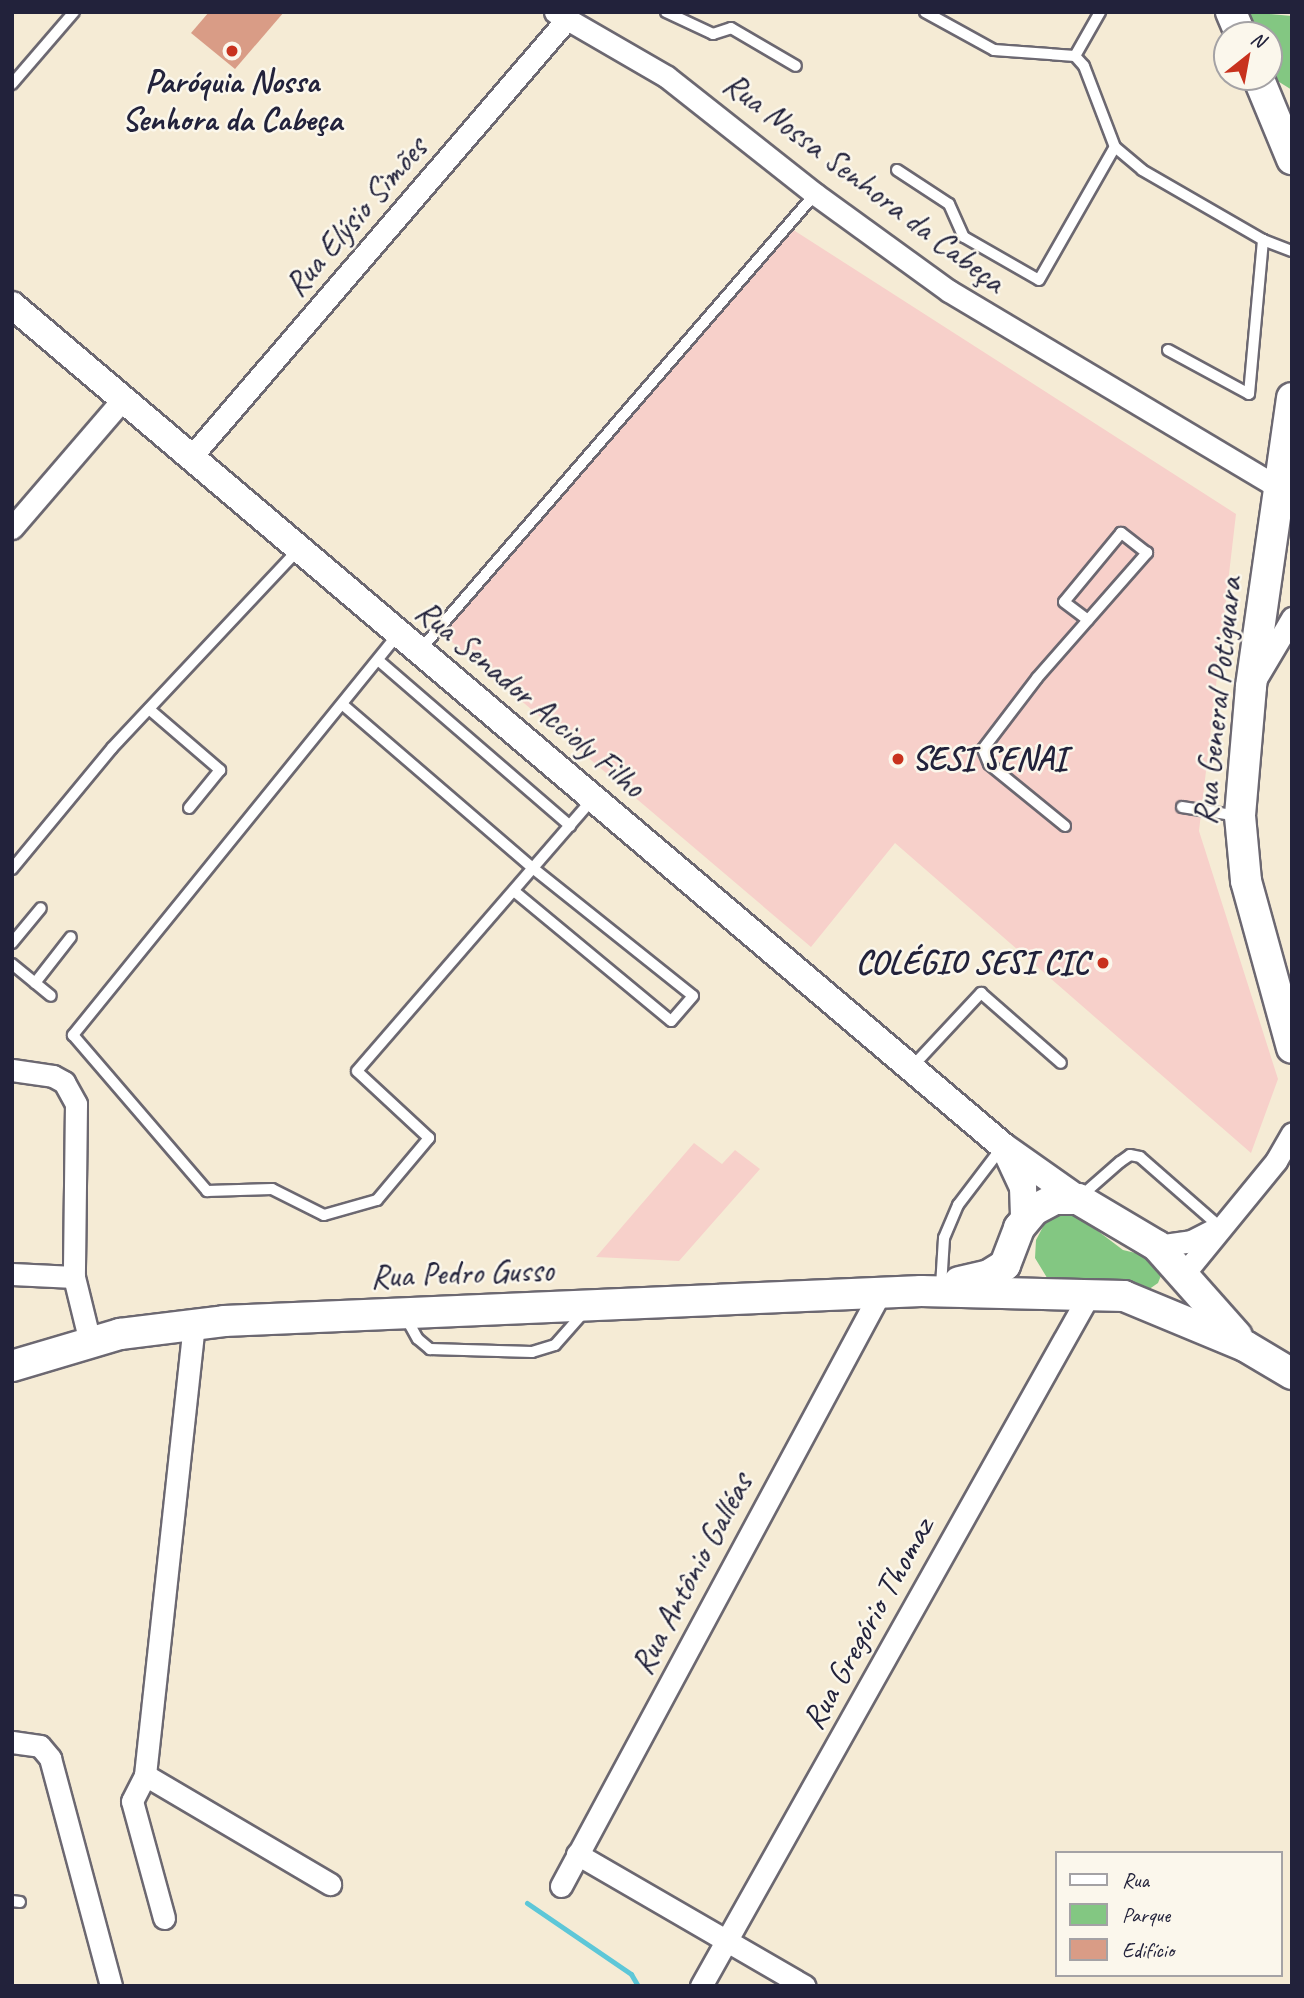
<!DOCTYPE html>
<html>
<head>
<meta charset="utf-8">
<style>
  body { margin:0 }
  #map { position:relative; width:1304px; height:1998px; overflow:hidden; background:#f5ebd5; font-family:Caveat,sans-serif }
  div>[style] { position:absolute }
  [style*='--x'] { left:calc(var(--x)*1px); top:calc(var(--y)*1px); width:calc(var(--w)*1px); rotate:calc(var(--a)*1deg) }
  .built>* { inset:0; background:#f7d0ca }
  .green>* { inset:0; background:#83c782 }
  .stream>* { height:5px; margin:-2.5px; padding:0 2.5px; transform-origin:2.5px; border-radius:2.5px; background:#5dc7d8 }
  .building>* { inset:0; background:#d99c86 }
  .roads { filter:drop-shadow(2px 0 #6c6871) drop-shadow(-2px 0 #6c6871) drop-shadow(0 2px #6c6871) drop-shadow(0 -2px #6c6871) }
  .service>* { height:10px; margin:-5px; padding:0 5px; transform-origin:5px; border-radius:5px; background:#fff }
  .minor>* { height:21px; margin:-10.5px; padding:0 10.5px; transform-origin:10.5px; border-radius:10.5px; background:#fff }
  .tertiary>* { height:26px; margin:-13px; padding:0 13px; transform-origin:13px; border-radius:13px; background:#fff }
  .secondary>* { height:30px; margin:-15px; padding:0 15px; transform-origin:15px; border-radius:15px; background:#fff }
  .dots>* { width:19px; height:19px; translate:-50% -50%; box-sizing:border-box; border:4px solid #fbf7ec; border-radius:50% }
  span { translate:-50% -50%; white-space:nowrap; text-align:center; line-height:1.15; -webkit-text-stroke:5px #fbf7ec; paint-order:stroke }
  .poi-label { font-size:33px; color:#22223b; font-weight:700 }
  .left { translate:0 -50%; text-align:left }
  .right { translate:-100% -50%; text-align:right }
  .street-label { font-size:33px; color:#22223b }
  .frame { position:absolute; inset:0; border:14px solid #22223b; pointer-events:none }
  .legend { position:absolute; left:1055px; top:1851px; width:228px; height:126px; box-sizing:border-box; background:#fbf7ec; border:2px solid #a4a2a5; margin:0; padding:9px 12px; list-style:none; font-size:21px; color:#22223b }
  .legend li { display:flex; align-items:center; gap:14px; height:35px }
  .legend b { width:35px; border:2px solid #a4a2a5 }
  .north { position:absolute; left:1213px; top:21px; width:70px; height:70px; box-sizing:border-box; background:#fbf7ec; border:2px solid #a4a2a5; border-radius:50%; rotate:31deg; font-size:19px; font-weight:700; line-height:28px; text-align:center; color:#22223b }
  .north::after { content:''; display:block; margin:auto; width:24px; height:32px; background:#c8321e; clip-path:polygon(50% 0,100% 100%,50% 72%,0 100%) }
</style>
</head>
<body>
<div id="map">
  <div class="built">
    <i style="clip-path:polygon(781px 222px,1236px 514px,1199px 831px,1278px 1079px,1251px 1153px,895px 843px,811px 947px,439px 631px)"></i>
    <i style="clip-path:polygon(694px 1143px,722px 1164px,735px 1150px,760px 1169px,679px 1261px,596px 1257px)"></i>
  </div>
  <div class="green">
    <i style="clip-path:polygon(1247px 12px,1292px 16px,1292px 90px,1276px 80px,1269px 65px,1269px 35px,1256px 35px)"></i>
    <i style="clip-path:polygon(1058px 1213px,1074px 1213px,1123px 1250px,1148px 1256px,1162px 1273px,1158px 1283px,1145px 1292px,1049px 1281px,1035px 1258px,1036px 1240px,1044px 1225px)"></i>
  </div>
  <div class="stream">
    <i style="--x:527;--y:1903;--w:126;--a:34.3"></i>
    <i style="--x:631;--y:1974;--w:14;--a:60"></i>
  </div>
  <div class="building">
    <i style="clip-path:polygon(209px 12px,284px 12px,235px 69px,191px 33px)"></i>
  </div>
  <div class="roads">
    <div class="service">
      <i style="--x:666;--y:12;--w:52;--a:25.1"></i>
      <i style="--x:713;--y:34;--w:19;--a:-18"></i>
      <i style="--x:731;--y:28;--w:75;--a:30.3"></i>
      <i style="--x:925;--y:12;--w:79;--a:28.8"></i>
      <i style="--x:994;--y:50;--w:81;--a:4.2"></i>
      <i style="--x:1075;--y:56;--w:13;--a:48"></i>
      <i style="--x:1084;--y:66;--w:87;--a:69.1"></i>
      <i style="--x:1115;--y:147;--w:35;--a:40"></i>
      <i style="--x:1142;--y:170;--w:140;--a:30"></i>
      <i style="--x:1263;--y:240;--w:31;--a:21"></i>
      <i style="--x:1075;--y:56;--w:51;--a:-60.4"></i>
      <i style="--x:12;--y:84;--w:95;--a:-49.3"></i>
      <i style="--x:897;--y:170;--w:62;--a:33.2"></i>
      <i style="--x:949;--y:204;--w:36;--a:66"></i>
      <i style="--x:964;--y:237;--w:86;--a:29.8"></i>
      <i style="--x:1039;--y:280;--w:153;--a:-60.3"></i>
      <i style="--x:1168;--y:350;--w:92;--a:28.5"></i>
      <i style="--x:1249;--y:394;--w:155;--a:-84.8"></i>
      <i style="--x:399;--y:633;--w:518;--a:129.04"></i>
      <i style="--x:73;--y:1035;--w:206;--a:49.3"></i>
      <i style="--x:207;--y:1191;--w:65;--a:-1.8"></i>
      <i style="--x:272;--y:1189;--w:58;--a:26.6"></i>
      <i style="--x:324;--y:1215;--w:55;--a:-15.8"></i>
      <i style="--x:377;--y:1200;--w:81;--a:-50"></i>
      <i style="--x:429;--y:1138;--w:98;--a:-137.1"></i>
      <i style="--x:357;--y:1071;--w:360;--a:-49.1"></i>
      <i style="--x:420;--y:650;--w:603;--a:-49.1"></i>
      <i style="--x:378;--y:660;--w:254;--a:40.8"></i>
      <i style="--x:342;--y:704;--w:253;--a:40.7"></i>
      <i style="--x:534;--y:869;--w:203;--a:38.6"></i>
      <i style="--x:693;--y:996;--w:33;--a:131"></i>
      <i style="--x:671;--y:1021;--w:204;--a:-140.4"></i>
      <i style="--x:149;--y:709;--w:94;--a:40.7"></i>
      <i style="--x:220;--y:770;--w:49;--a:129.2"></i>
      <i style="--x:1182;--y:807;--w:57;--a:9.1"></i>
      <i style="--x:1065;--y:826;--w:98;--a:-140.8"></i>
      <i style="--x:989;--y:764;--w:16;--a:-112"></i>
      <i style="--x:983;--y:749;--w:89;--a:-52.7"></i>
      <i style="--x:1037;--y:678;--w:167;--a:-48.7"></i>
      <i style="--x:1147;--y:553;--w:33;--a:-142"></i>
      <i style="--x:1121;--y:533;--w:89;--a:129.6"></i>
      <i style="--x:1064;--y:602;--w:30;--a:37"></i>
      <i style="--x:12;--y:869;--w:157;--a:-50.4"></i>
      <i style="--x:112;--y:748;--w:273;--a:-46.8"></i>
      <i style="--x:12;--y:943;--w:45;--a:-50.4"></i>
      <i style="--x:12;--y:964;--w:50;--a:39.4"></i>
      <i style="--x:35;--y:983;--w:58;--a:-52"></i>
      <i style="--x:911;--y:1068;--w:103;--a:-47"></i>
      <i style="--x:981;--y:993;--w:106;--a:41.2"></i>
      <i style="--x:1080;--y:1197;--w:53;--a:-41.2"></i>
      <i style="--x:1120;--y:1162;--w:12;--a:-35"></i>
      <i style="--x:1130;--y:1155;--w:10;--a:11"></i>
      <i style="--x:1140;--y:1157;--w:106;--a:41.2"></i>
      <i style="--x:941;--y:1286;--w:48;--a:-86.4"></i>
      <i style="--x:944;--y:1238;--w:36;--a:-67"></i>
      <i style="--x:958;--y:1205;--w:74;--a:-52.7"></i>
      <i style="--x:405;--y:1316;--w:26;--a:61"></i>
      <i style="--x:418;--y:1339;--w:16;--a:40"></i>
      <i style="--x:430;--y:1349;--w:102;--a:1.7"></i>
      <i style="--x:532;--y:1352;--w:24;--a:-17"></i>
      <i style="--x:555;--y:1345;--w:45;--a:-48.6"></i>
      <i style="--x:12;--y:1901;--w:8;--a:7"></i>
    </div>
    <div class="minor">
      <i style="--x:555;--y:12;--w:129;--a:30.1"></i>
      <i style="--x:667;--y:77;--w:189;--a:38.3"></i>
      <i style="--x:815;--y:194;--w:165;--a:35.9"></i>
      <i style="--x:949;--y:291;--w:397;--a:30.8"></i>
      <i style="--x:191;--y:457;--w:579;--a:-49.35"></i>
      <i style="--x:12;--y:528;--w:170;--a:-49.3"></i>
      <i style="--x:1257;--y:677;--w:69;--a:-59.3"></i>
      <i style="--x:12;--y:1070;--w:41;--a:8.3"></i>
      <i style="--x:53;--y:1076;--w:13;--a:29"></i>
      <i style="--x:64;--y:1082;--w:25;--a:61"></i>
      <i style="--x:76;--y:1104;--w:173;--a:90.7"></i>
      <i style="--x:74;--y:1277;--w:67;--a:76.2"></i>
      <i style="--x:1157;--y:1246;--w:34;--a:-8"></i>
      <i style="--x:1191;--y:1241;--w:27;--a:-27"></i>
      <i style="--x:12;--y:1274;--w:62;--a:2.8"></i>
      <i style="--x:1182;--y:1276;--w:149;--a:-50.7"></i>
      <i style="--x:1276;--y:1161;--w:32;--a:-60"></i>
      <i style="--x:12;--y:1742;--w:28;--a:8"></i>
      <i style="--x:40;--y:1746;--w:16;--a:50"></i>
      <i style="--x:50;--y:1758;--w:236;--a:75"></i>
      <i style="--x:145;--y:1775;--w:215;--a:30.5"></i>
      <i style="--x:577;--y:1854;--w:263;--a:30.1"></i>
      <i style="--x:561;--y:1886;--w:673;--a:-61.72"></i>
      <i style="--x:164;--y:1918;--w:121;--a:-105.3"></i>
      <i style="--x:132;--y:1801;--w:29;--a:-63"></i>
      <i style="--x:145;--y:1775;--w:455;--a:-83.8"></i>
      <i style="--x:701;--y:1986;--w:795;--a:-60.69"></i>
    </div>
    <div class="tertiary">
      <i style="--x:12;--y:305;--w:1300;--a:40.32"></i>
      <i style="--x:1003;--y:1146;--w:92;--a:35.2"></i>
      <i style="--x:1007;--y:1153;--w:38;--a:65"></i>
      <i style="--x:1023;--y:1187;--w:34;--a:88"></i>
    </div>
    <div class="secondary">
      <i style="--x:1231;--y:12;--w:25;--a:67"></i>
      <i style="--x:1258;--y:77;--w:89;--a:67.5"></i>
      <i style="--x:1292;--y:398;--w:292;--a:98.1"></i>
      <i style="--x:1251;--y:687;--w:129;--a:94.9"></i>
      <i style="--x:1240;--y:816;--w:65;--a:84.7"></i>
      <i style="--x:1246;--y:881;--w:173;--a:74.6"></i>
      <i style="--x:959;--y:1282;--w:31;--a:-13"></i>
      <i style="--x:989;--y:1275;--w:19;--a:-32"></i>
      <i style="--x:1005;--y:1265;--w:40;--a:-69"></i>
      <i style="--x:1019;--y:1228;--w:23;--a:-50"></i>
      <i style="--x:1034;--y:1210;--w:24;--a:-28"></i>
      <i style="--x:1055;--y:1199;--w:23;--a:0"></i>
      <i style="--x:1078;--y:1199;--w:92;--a:30.7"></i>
      <i style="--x:1157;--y:1246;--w:120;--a:48.4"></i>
      <i style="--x:12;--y:1366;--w:113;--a:-16.5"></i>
      <i style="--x:120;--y:1334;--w:105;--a:-7.1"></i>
      <i style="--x:224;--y:1321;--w:698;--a:-2.46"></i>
      <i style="--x:921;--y:1291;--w:203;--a:1.4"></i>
      <i style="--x:1124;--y:1296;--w:131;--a:22.5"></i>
      <i style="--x:1245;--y:1346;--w:55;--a:30.8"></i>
    </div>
  </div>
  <div class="dots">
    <i style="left:232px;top:51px;background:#c8321e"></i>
    <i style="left:898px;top:759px;background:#c8321e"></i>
    <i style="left:1103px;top:963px;background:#c8321e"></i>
  </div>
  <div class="poi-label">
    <span style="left:232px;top:101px">Paróquia Nossa<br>Senhora da Cabeça</span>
    <span class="left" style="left:912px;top:759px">SESI SENAI</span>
    <span class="right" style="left:1089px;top:963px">COLÉGIO SESI CIC</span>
  </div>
  <div class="street-label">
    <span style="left:864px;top:183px;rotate:37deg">Rua Nossa Senhora da Cabeça</span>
    <span style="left:356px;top:217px;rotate:-49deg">Rua Elýsio Simões</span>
    <span style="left:530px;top:699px;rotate:40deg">Rua Senador Accioly Filho</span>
    <span style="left:1218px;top:701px;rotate:-84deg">Rua General Potiguara</span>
    <span style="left:462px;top:1274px;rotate:-2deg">Rua Pedro Gusso</span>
    <span style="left:692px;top:1574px;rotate:-62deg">Rua Antônio Galléas</span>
    <span style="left:868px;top:1624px;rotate:-61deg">Rua Gregório Thomaz</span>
  </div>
  <div class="frame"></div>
  <ul class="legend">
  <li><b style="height:9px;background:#fff"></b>Rua</li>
  <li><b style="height:19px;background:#83c782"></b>Parque</li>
  <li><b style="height:19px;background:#d99c86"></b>Edifício</li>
  </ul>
  <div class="north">N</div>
</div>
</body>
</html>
